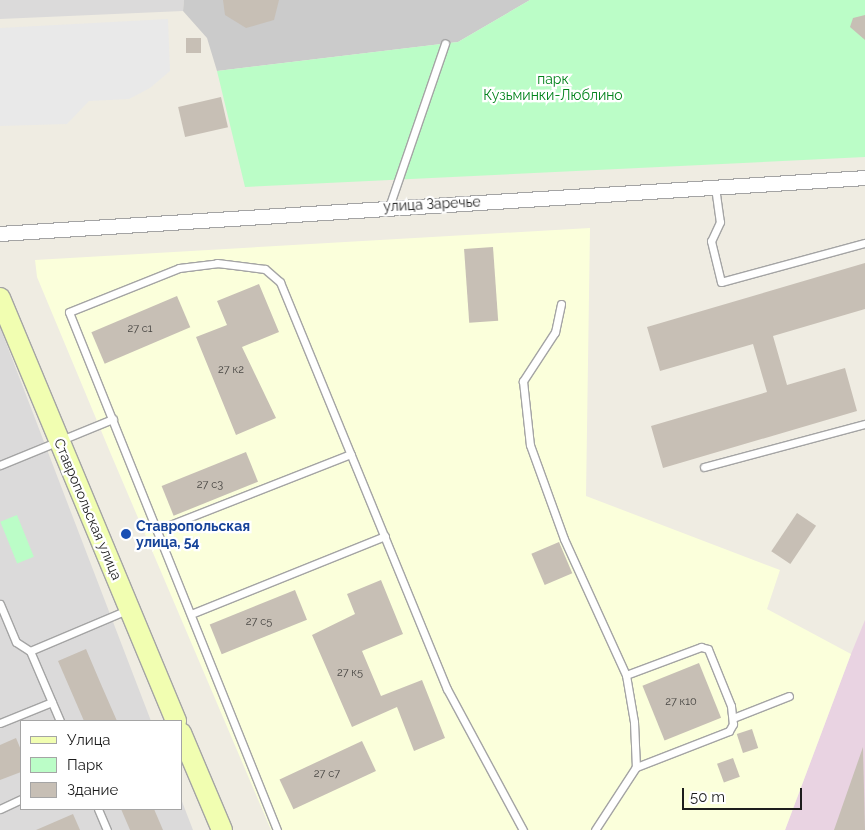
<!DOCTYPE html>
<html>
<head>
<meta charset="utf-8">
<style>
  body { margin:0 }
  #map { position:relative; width:865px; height:830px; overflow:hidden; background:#efece2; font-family:Raleway,sans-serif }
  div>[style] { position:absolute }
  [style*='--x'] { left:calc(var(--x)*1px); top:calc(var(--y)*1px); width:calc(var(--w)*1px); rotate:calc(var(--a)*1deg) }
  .residential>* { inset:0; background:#dbdada }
  .industrial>* { inset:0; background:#e9d3e2 }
  .education>* { inset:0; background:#fbffdb }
  .religious>* { inset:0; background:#cbcbcb }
  .park>* { inset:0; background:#bbfdc7; transform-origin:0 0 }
  .parking>* { inset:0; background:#e9e9e9 }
  .building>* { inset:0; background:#c7bfb5; transform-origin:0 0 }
  .roads { filter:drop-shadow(1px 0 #a4a4a4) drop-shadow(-1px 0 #a4a4a4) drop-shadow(0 1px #a4a4a4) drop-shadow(0 -1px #a4a4a4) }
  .service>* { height:7px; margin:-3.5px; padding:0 3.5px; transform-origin:3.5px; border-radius:3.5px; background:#fff }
  .minor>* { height:14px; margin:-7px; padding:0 7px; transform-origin:7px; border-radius:7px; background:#fff }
  .secondary>* { height:20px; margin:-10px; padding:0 10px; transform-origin:10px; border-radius:10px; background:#f1feb1 }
  .dots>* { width:14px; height:14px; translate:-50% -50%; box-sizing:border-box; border:2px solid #fff; border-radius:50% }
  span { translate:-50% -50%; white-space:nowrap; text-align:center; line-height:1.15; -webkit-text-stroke:4.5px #fff; paint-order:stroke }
  .number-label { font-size:11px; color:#484643 }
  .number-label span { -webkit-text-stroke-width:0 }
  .park-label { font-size:14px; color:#03831c }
  .street-label { font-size:14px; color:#1d1d1d }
  .transit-label { font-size:14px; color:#164399; font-weight:700 }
  .left { translate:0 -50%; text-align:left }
  .legend { position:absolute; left:20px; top:720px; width:162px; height:90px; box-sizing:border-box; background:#fff; border:1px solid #a5a5a5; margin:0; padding:6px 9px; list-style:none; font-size:15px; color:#1d1d1d }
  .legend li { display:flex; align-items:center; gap:10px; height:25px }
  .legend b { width:25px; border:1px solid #a5a5a5 }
  .scale { position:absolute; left:682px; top:788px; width:120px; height:22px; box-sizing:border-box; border:2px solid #1d1d1d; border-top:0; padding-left:6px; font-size:15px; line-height:18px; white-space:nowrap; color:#1d1d1d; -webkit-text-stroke:4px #fff; paint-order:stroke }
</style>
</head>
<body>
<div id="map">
  <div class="residential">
    <i style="clip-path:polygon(0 0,184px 0,183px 11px,0 19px)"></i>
    <i style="clip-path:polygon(0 327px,151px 721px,21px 721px,21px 809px,181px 809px,181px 799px,193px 830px,0 830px)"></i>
  </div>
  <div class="industrial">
    <i style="clip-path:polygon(865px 620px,865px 830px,785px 830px,851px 654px)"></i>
  </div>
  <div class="education">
    <i style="clip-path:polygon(590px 228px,586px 496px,780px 570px,767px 609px,851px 654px,785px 830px,271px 830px,110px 452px,37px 277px,35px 260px)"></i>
  </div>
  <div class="religious">
    <i style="clip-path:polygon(184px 0,530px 0,458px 42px,217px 71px,207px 38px,183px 11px)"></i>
  </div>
  <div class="park">
    <i style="clip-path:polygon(530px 0,865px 0,865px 157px,245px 187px,217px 71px,458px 42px)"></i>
    <i style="left:17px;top:515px;width:45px;height:18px;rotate:68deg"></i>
  </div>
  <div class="parking">
    <i style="clip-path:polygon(168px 19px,170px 71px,150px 88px,129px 99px,89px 101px,67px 124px,0 126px,0 28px)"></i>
  </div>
  <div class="building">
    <i style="clip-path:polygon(223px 0,279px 0,274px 20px,246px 28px,225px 15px)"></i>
    <i style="clip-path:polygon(865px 15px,865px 40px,850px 27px,853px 18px)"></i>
    <i style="left:186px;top:38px;width:15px;height:15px"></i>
    <i style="left:221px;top:97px;width:31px;height:44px;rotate:77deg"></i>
    <i style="left:493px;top:247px;width:74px;height:29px;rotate:86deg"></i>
    <i style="clip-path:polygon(865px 263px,865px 309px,773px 336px,787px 385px,845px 368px,857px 411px,663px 468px,651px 426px,767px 392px,753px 344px,660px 371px,647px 327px)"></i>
    <i style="clip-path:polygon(259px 284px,279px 332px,242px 347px,276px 418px,236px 435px,196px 337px,227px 325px,217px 301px)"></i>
    <i style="left:177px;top:296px;width:34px;height:93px;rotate:67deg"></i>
    <i style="left:246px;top:452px;width:32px;height:91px;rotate:68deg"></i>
    <i style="left:797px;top:513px;width:23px;height:46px;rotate:34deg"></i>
    <i style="left:559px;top:542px;width:34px;height:30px;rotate:67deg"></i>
    <i style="clip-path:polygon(381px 580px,403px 634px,362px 651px,381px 696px,422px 680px,445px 738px,414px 751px,397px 707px,352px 727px,312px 635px,355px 614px,347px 594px)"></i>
    <i style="left:295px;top:590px;width:32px;height:92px;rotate:68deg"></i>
    <i style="clip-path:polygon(86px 649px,100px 682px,117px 721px,84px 721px,58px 661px)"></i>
    <i style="left:699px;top:663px;width:59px;height:61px;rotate:68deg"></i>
    <i style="left:752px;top:729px;width:20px;height:16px;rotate:72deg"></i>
    <i style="clip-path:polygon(16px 738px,21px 750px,21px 772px,0 780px,0 745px)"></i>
    <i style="left:362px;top:741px;width:33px;height:91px;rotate:65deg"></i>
    <i style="clip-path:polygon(863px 747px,865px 830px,834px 830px)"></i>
    <i style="left:733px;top:758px;width:20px;height:17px;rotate:70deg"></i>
    <i style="clip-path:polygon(121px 809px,154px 809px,163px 830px,130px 830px)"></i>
    <i style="clip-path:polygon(73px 814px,80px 830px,36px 830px)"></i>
  </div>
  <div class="roads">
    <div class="service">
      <i style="--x:715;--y:187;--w:35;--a:82"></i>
      <i style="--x:720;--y:222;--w:21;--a:115"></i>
      <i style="--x:711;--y:241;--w:42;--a:76.3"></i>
      <i style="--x:721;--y:282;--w:149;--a:-15.2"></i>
      <i style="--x:389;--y:207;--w:173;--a:-71.1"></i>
      <i style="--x:561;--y:304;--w:29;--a:102"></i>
      <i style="--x:555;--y:332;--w:59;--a:123.1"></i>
      <i style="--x:523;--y:381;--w:64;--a:83.8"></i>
      <i style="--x:530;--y:445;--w:100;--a:70.1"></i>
      <i style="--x:564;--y:539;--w:149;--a:65.5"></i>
      <i style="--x:626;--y:675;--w:48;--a:80.3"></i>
      <i style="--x:634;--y:722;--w:45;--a:87.5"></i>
      <i style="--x:636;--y:767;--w:75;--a:123.1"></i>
      <i style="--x:0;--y:465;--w:122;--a:-22.2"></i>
      <i style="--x:704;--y:467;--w:167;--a:-15"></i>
      <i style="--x:157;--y:530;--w:208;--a:-21.4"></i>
      <i style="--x:0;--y:604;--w:41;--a:67.2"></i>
      <i style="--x:16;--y:642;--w:17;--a:33"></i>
      <i style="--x:191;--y:614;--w:209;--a:-21.9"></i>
      <i style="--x:626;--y:675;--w:80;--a:-20.5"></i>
      <i style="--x:701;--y:647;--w:7;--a:16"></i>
      <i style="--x:708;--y:649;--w:61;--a:68"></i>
      <i style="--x:731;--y:706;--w:18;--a:84"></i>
      <i style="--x:733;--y:724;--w:8;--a:120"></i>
      <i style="--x:729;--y:731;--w:100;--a:158.8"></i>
      <i style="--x:733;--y:718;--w:60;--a:-21.4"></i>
      <i style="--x:60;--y:721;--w:76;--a:-113.2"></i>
      <i style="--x:30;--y:651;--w:105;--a:-22.9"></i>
      <i style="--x:0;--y:723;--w:56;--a:-22"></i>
      <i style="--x:0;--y:809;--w:23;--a:-25"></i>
      <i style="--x:98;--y:809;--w:23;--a:67"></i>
      <i style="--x:277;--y:830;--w:558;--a:-111.88"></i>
      <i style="--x:69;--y:312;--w:118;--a:-21.8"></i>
      <i style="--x:179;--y:268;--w:38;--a:-7"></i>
      <i style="--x:217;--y:263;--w:48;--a:7.1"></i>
      <i style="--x:265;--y:269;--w:20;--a:41"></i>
      <i style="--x:280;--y:282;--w:440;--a:67.7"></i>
      <i style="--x:447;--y:689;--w:160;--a:61.7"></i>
    </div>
    <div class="minor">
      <i style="--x:0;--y:234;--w:867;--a:-3.7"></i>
    </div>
    <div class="secondary">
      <i style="--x:0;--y:298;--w:458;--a:67.4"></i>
      <i style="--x:181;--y:733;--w:105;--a:67.1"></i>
    </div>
  </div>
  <div class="dots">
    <i style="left:126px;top:534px;background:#1a4fb4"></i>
  </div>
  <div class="number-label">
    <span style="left:140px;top:329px">27 с1</span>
    <span style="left:231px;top:370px">27 к2</span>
    <span style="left:210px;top:485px">27 с3</span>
    <span style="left:259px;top:622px">27 с5</span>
    <span style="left:350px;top:673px">27 к5</span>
    <span style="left:681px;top:702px">27 к10</span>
    <span style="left:327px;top:774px">27 с7</span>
  </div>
  <div class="park-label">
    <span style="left:553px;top:87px">парк<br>Кузьминки-Люблино</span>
  </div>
  <div class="street-label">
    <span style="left:432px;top:204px;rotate:-3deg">улица Заречье</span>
    <span style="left:88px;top:509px;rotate:67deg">Ставропольская улица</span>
  </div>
  <div class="transit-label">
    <span class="left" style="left:136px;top:534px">Ставропольская<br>улица, 54</span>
  </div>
  <ul class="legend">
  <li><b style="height:6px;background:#f1feb1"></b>Улица</li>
  <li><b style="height:14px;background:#bbfdc7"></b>Парк</li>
  <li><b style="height:14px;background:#c7bfb5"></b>Здание</li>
  </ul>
  <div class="scale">50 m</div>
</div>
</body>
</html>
